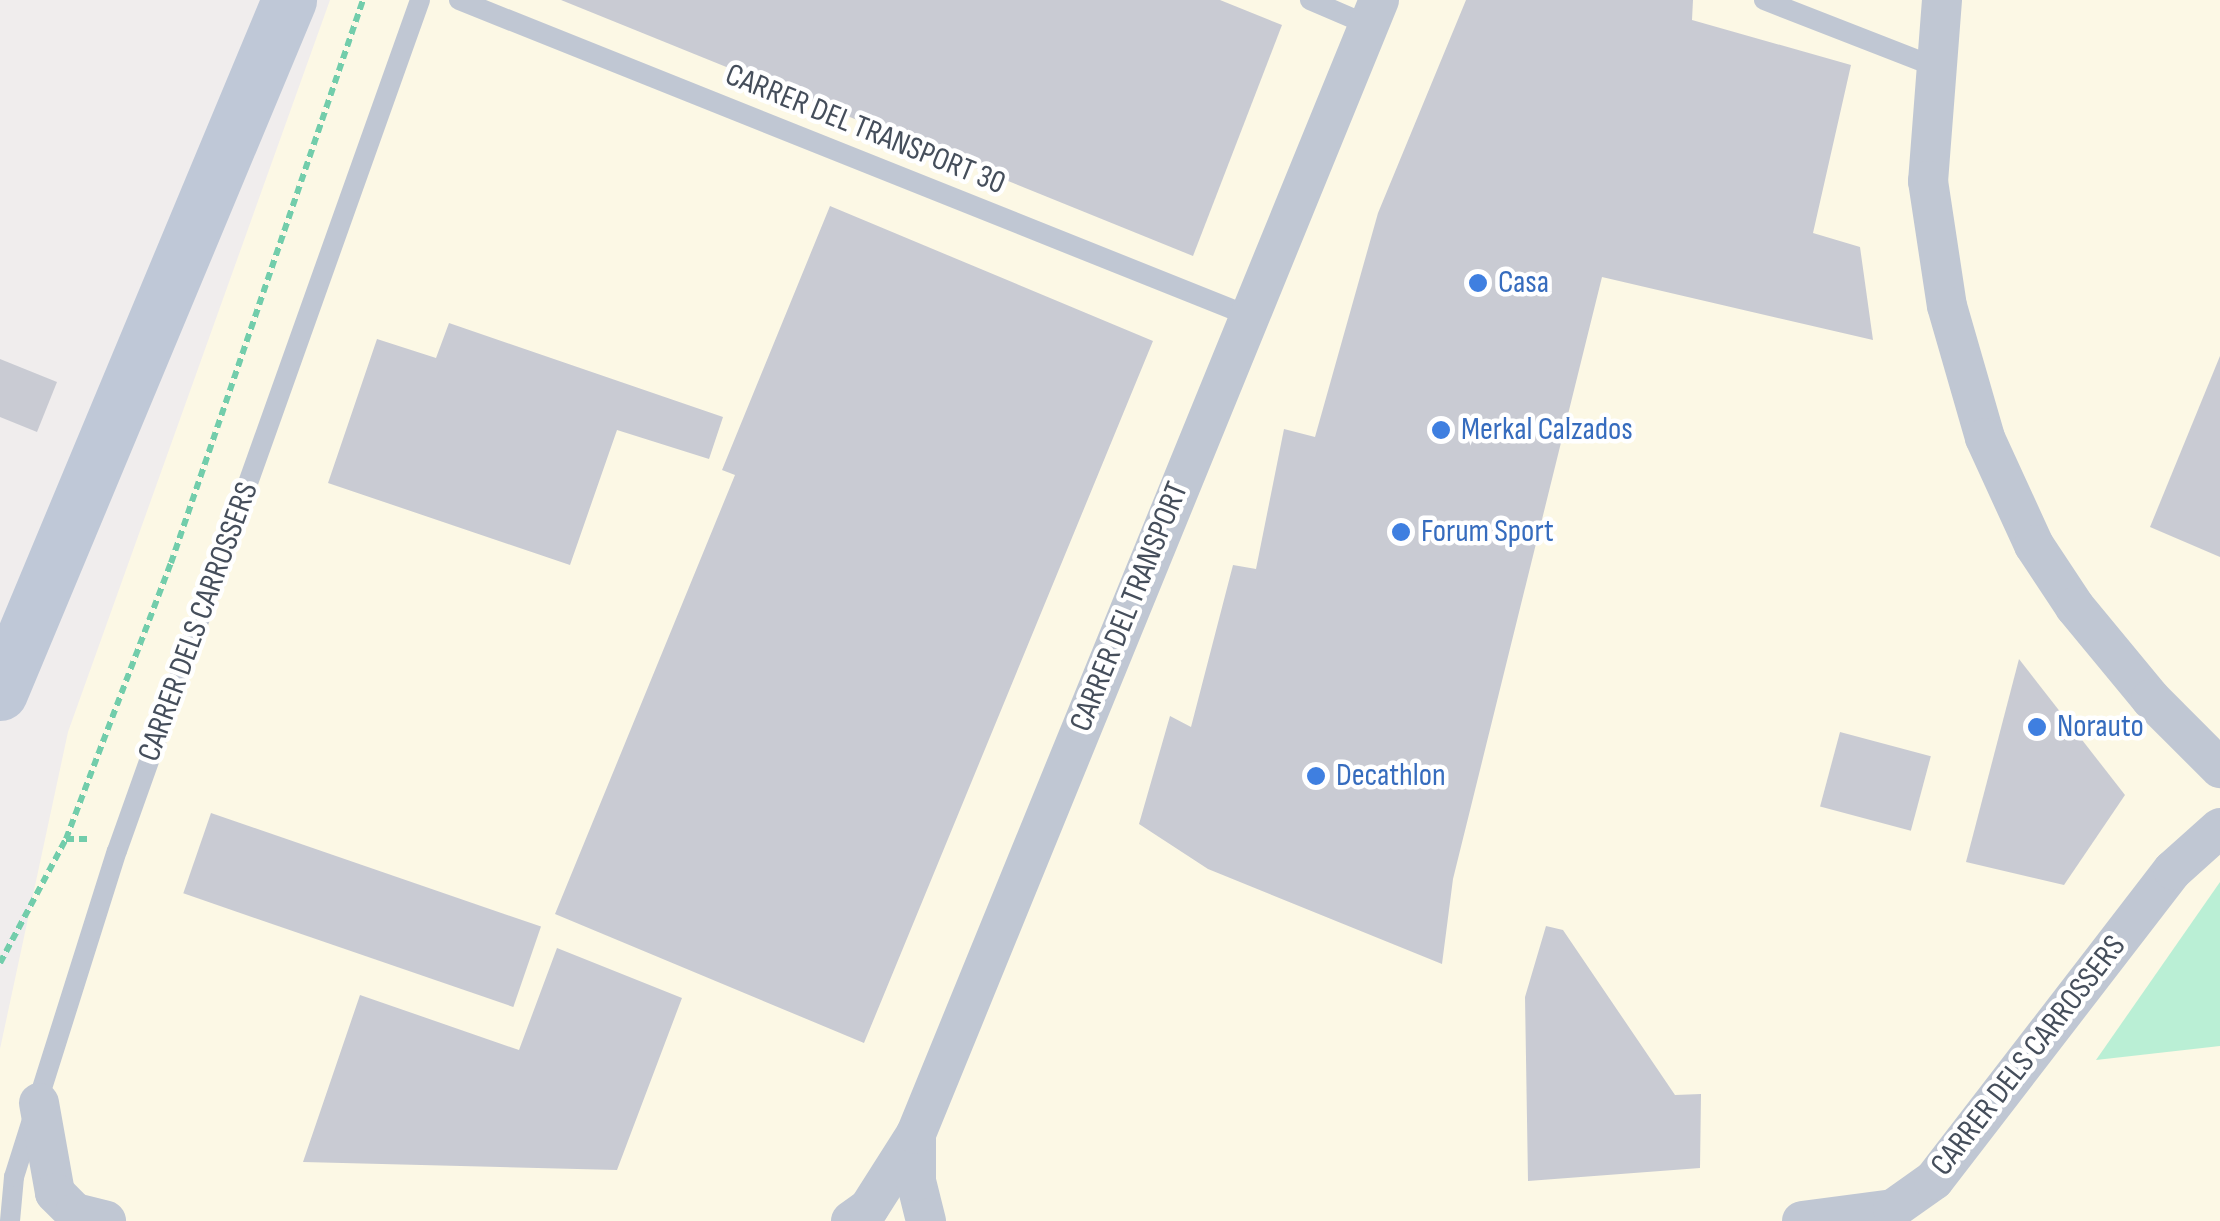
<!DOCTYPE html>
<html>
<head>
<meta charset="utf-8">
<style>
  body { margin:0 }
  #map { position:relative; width:2220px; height:1221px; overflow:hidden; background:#f0eded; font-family:"Sofia Sans Condensed",sans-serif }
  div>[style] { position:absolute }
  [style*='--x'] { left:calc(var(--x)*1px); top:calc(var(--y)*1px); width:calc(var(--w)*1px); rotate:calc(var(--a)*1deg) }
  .commercial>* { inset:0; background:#fcf8e5 }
  .green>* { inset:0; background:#baefd5 }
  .building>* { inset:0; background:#c9cbd3; transform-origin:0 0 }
  .path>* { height:6px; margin-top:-3px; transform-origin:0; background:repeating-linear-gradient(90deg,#72cdab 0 8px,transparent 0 13px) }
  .lane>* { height:20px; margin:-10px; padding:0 10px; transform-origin:10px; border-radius:10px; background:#c0c7d3 }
  .street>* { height:40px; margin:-20px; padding:0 20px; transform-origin:20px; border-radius:20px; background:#c0c7d3 }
  .secondary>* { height:55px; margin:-27.5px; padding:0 27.5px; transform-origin:27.5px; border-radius:27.5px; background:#bfc8d7 }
  .dots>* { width:28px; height:28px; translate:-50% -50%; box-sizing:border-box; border:5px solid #fff; border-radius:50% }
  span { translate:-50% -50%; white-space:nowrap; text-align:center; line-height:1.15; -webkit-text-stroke:9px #fff; paint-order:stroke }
  .street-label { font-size:32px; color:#454e5b }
  .shop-label { font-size:32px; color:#366cbe }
  .left { translate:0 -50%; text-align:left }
</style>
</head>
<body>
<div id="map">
  <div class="commercial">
    <i style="clip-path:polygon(330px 0,2220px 0,2220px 1221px,0 1221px,0 1049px,68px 732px)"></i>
  </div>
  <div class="green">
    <i style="clip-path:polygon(2220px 882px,2220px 1046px,2096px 1060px)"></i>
  </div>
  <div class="building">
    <i style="clip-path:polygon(561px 0,1220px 0,1282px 25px,1193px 256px)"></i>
    <i style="clip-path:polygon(1466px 0,1693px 0,1692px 20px,1851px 65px,1813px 233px,1860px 247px,1873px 340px,1602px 277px,1453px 879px,1442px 964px,1208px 869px,1139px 824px,1170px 716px,1191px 727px,1233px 565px,1256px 569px,1284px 429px,1315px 437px,1378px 213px)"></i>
    <i style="clip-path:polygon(830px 206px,1153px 341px,864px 1043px,555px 914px,735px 475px,722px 470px)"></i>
    <i style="clip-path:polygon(449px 323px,723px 417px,709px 459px,617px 430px,570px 565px,328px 483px,377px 339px,436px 358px)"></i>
    <i style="clip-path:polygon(2220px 356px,2220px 557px,2150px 527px)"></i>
    <i style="clip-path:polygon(0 359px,57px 382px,37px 432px,0 417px)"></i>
    <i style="clip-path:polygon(2019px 659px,2125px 795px,2064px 885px,1966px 862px)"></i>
    <i style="left:1840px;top:732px;width:94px;height:77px;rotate:15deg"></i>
    <i style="left:211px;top:813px;width:349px;height:85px;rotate:19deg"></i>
    <i style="clip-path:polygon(1546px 926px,1563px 930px,1675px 1095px,1701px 1094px,1700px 1168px,1528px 1181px,1525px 997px)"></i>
    <i style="clip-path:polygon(557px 948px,682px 998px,617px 1170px,303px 1162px,360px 995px,519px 1050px)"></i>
  </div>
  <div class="path">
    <i style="--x:66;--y:839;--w:295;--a:-69.2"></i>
    <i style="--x:171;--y:563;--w:595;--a:-71.17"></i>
    <i style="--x:0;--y:963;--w:140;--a:-62"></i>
    <i style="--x:66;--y:839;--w:26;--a:0"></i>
  </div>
  <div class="lane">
    <i style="--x:459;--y:0;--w:851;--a:21.8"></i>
    <i style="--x:1310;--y:0;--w:63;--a:23.3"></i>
    <i style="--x:1764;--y:0;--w:181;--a:21.3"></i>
    <i style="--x:10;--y:1221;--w:44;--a:-84.8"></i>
    <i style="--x:14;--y:1177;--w:342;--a:-72.5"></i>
    <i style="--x:117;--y:851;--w:903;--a:-70.4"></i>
  </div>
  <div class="street">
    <i style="--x:1942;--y:0;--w:182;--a:94.4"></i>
    <i style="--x:1928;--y:181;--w:126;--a:81.4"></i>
    <i style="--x:1947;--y:306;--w:137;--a:73.9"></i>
    <i style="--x:1985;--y:438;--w:118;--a:65.4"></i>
    <i style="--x:2034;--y:545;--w:74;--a:56.5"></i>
    <i style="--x:2075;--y:607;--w:119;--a:50.4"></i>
    <i style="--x:2151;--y:699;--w:98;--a:45"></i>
    <i style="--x:39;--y:1103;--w:91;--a:79.9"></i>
    <i style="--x:55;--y:1193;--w:28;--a:45"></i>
    <i style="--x:75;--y:1213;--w:32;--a:14"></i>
    <i style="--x:851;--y:1221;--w:22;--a:-36"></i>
    <i style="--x:869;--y:1208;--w:88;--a:-57.6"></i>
    <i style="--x:926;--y:1221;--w:41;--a:-104"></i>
    <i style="--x:916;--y:1181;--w:47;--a:-90"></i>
    <i style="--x:916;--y:1134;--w:1225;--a:-67.79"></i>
    <i style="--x:1802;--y:1221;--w:92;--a:-7.5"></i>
    <i style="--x:1893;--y:1209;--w:50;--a:-35.3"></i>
    <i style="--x:1934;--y:1180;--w:391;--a:-52.4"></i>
    <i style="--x:2173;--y:870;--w:63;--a:-41.8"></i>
  </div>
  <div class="secondary">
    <i style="--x:0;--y:693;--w:751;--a:-67.36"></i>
  </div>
  <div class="dots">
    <i style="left:1478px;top:283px;background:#3f7fe0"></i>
    <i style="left:1441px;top:430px;background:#3f7fe0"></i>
    <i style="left:1401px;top:532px;background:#3f7fe0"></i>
    <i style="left:2037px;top:727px;background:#3f7fe0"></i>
    <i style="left:1316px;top:776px;background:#3f7fe0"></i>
  </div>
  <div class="street-label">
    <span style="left:865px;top:130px;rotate:22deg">CARRER DEL TRANSPORT 30</span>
    <span style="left:1130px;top:607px;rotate:-68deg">CARRER DEL TRANSPORT</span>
    <span style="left:199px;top:622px;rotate:-70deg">CARRER DELS CARROSSERS</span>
    <span style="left:2029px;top:1056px;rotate:-52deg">CARRER DELS CARROSSERS</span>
  </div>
  <div class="shop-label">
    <span class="left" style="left:1498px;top:283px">Casa</span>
    <span class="left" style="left:1461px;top:430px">Merkal Calzados</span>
    <span class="left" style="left:1421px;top:532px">Forum Sport</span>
    <span class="left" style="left:2057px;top:727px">Norauto</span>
    <span class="left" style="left:1336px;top:776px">Decathlon</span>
  </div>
</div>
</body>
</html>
